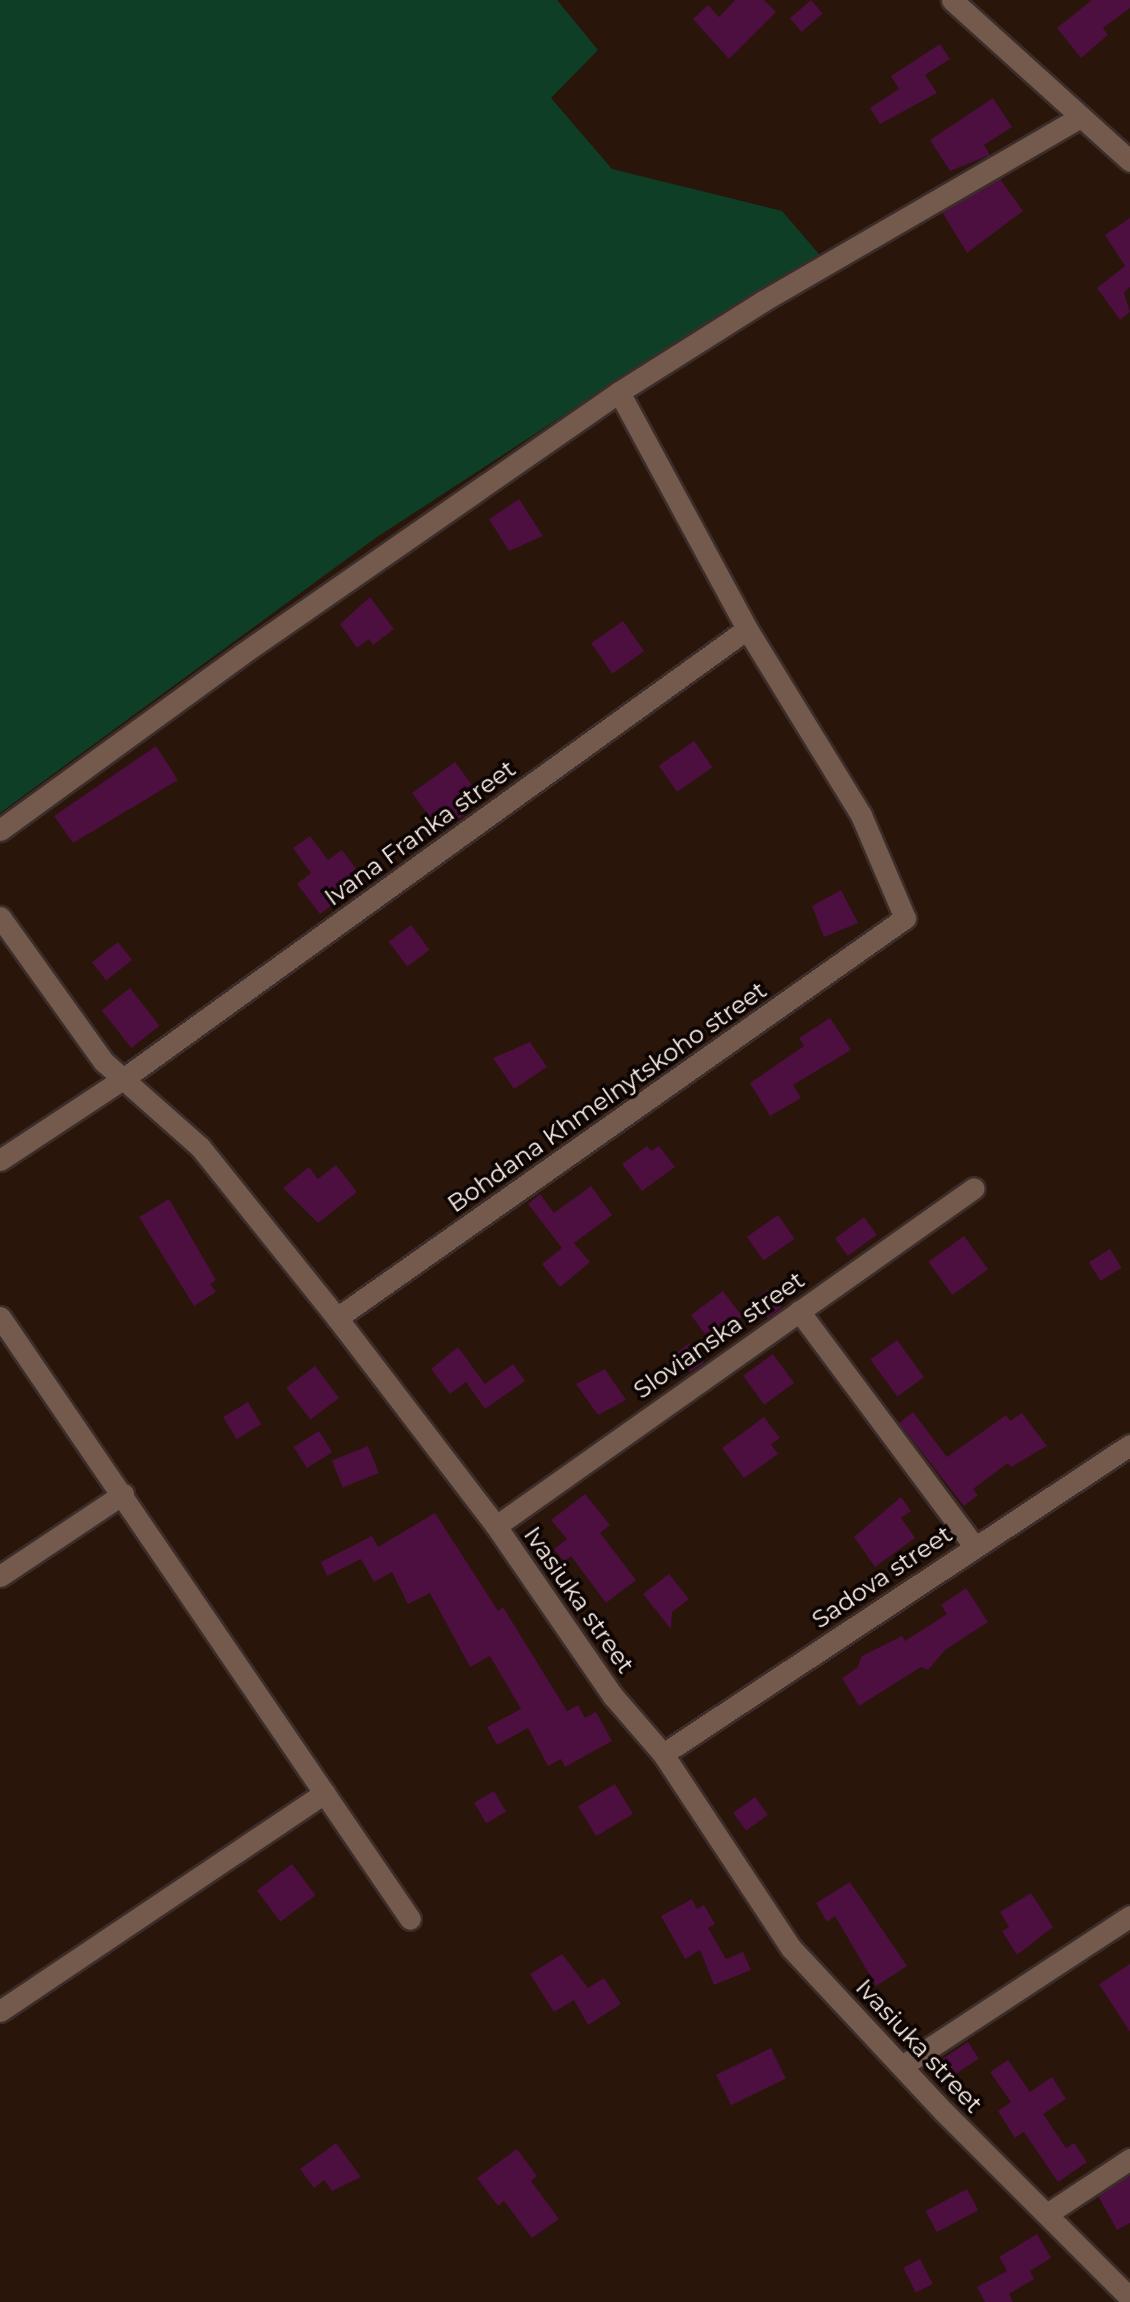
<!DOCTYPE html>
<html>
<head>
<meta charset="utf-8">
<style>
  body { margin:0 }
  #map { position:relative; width:1130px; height:2302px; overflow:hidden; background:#29150a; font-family:Montserrat,sans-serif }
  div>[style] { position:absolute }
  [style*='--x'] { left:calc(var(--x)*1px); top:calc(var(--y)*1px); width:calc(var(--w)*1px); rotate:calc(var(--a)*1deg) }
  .green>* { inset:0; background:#0e3f26 }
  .building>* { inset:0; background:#4d0e40; transform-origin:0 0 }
  .roads { filter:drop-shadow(2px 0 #3c2d2a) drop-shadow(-2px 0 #3c2d2a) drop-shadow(0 2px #3c2d2a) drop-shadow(0 -2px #3c2d2a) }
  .street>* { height:21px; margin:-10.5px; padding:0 10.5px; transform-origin:10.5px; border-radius:10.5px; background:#735a4d }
  .secondary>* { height:21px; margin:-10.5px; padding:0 10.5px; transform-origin:10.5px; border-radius:10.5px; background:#735a4d }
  span { translate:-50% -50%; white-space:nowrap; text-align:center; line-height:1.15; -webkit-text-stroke:7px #0c0402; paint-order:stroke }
  .street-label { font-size:24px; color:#fff2ec }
</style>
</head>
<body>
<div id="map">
  <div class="green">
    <i style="clip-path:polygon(0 0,557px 0,598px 50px,551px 98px,612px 169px,782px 211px,824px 260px,671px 345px,374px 539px,0 813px)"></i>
  </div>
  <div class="building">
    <i style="clip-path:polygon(735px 0,764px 0,776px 12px,729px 59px,693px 19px,708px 5px,719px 17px)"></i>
    <i style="left:811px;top:0;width:18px;height:28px;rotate:49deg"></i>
    <i style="clip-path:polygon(1092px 0,1130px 0,1130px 8px,1103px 28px,1108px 35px,1081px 58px,1057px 28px)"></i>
    <i style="clip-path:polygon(940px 44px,950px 59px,925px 75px,937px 93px,880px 124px,870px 108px,899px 89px,891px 76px)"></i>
    <i style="clip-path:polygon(993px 98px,1012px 127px,984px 145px,990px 155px,950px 171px,930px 140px)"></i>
    <i style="clip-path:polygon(1000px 179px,1023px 211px,967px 253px,942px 212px)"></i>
    <i style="clip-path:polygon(1130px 218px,1130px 287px,1124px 292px,1130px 312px,1120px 320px,1097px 288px,1125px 266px,1105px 235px)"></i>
    <i style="clip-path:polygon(519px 499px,543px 536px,509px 551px,489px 519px)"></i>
    <i style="clip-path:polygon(370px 597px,394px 629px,373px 645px,369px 639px,357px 648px,340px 624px)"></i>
    <i style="left:623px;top:621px;width:37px;height:39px;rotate:55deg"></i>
    <i style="left:694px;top:741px;width:32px;height:43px;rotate:55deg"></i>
    <i style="clip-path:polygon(156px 746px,178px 780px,73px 843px,54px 816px)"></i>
    <i style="clip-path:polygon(455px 762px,478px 793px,464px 803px,469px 811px,453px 824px,446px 815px,435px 824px,412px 793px)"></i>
    <i style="clip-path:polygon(310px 836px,328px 860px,342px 850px,365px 881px,320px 914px,297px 884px,311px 873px,293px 848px)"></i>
    <i style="clip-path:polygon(841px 890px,858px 923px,824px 937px,812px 906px)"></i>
    <i style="left:411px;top:925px;width:31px;height:28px;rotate:53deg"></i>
    <i style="left:118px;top:942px;width:23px;height:33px;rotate:52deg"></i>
    <i style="left:130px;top:988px;width:48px;height:36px;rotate:52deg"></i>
    <i style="clip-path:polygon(830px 1018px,851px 1050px,793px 1085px,801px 1098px,770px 1116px,750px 1083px,804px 1046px,799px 1038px)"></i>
    <i style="clip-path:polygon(530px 1042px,547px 1067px,514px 1089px,493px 1058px)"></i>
    <i style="clip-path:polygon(647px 1146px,651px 1151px,659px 1146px,675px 1167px,642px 1191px,622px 1164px)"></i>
    <i style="clip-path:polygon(336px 1165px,357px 1192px,318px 1223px,283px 1188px,309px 1167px,318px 1179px)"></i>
    <i style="clip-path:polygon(591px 1186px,612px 1215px,574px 1243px,590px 1262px,560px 1287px,542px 1264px,562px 1248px,528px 1204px,540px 1194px,554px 1213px)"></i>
    <i style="clip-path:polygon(169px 1199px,216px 1280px,210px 1284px,216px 1292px,194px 1306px,139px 1217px)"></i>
    <i style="left:778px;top:1215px;width:29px;height:38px;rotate:55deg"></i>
    <i style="left:864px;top:1217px;width:22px;height:36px;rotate:54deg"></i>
    <i style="left:964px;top:1236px;width:41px;height:44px;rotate:54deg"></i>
    <i style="left:1110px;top:1249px;width:22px;height:25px;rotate:58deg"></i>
    <i style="left:768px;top:1289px;width:23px;height:18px;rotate:52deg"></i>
    <i style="clip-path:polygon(723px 1291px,742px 1316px,712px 1344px,691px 1315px)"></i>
    <i style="left:897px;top:1340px;width:46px;height:33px;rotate:54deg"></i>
    <i style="left:690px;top:1343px;width:24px;height:17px;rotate:55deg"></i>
    <i style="clip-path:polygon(458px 1347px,485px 1384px,513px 1364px,525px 1381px,485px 1409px,466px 1382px,450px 1394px,431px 1369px)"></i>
    <i style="left:773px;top:1354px;width:36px;height:37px;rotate:54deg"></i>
    <i style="left:315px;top:1366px;width:40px;height:36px;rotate:53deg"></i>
    <i style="clip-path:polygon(605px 1369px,626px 1400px,598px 1415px,576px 1384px)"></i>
    <i style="left:248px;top:1402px;width:26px;height:29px;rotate:59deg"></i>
    <i style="clip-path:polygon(913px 1412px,947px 1457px,1006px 1415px,1010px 1421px,1022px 1413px,1047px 1446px,1011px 1467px,1008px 1463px,973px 1489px,978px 1495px,964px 1506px,899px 1423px)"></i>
    <i style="clip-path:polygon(764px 1417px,780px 1438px,771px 1444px,778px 1454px,744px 1478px,722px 1448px)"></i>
    <i style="left:319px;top:1431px;width:25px;height:30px;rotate:58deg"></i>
    <i style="left:368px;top:1446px;width:29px;height:39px;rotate:68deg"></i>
    <i style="clip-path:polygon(585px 1494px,610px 1525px,600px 1533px,636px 1580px,606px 1603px,571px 1556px,564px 1562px,554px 1549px,567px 1539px,551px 1520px)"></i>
    <i style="clip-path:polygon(901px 1497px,911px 1511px,901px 1518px,915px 1538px,875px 1567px,854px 1537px)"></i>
    <i style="clip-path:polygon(435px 1513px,498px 1611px,503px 1607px,567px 1711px,578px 1705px,585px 1718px,596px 1712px,612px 1741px,565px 1767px,561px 1759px,548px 1766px,528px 1728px,497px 1745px,487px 1727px,521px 1709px,490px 1656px,470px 1667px,430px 1593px,408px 1604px,392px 1572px,374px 1582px,361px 1559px,327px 1576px,321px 1562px,372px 1536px,378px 1547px)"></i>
    <i style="clip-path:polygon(669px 1574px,689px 1599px,672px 1612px,671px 1629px,643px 1594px)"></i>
    <i style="clip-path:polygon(966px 1588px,988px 1622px,945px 1650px,928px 1670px,921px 1667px,859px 1706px,842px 1678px,857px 1668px,862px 1656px,902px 1636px,905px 1641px,947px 1614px,941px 1605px)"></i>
    <i style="left:615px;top:1784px;width:35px;height:43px;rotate:59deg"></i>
    <i style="left:494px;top:1791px;width:24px;height:23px;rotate:60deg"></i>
    <i style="left:755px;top:1797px;width:22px;height:27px;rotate:54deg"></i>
    <i style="left:292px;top:1864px;width:39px;height:44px;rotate:53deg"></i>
    <i style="clip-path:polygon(850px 1882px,907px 1966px,876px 1986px,835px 1916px,827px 1922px,816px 1903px)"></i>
    <i style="clip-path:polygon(1031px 1893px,1053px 1927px,1017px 1955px,1002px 1931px,1009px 1927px,1000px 1912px)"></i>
    <i style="clip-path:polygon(692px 1899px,697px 1909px,704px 1905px,715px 1924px,708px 1928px,726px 1959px,743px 1952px,751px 1970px,714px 1985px,700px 1950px,685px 1959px,661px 1916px)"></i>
    <i style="clip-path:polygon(562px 1954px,588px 1988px,604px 1978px,621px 2004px,588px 2025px,574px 2000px,554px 2012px,530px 1974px)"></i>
    <i style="clip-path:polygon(1130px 1964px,1130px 2032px,1099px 1984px)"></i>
    <i style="left:968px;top:2042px;width:20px;height:32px;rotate:57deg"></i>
    <i style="left:771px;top:2048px;width:34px;height:61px;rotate:64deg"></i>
    <i style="clip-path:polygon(1008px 2060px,1030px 2092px,1052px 2077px,1066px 2099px,1043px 2114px,1066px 2148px,1074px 2143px,1087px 2162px,1058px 2182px,1024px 2132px,1015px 2138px,998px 2111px,1011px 2102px,990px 2072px)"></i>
    <i style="clip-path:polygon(336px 2143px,361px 2177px,332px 2191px,324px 2180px,314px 2188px,300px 2169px)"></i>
    <i style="clip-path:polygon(517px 2149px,537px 2176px,531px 2181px,559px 2219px,532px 2238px,504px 2201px,498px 2206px,477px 2178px)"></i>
    <i style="clip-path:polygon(1130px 2175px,1130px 2223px,1117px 2230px,1098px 2196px)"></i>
    <i style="left:967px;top:2189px;width:24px;height:47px;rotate:62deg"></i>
    <i style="clip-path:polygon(1037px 2234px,1051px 2258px,1030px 2271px,1034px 2279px,1009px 2294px,1013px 2302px,985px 2302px,977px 2287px,1007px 2271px,999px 2257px)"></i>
    <i style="left:920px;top:2259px;width:28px;height:19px;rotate:63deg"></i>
  </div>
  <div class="roads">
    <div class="street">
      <i style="--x:619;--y:392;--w:170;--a:-32.3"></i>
      <i style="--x:763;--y:301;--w:367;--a:-30.1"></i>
      <i style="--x:0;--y:830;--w:299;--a:-36"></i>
      <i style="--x:242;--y:654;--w:459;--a:-34.8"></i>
      <i style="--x:619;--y:392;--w:269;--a:61.6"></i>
      <i style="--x:747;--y:629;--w:218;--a:58.5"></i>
      <i style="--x:861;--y:815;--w:112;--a:66.9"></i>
      <i style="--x:905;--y:918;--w:695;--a:144.85"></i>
      <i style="--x:0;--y:917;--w:178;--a:54.4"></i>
      <i style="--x:104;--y:1062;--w:128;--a:41.5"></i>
      <i style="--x:200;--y:1147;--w:219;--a:51.3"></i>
      <i style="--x:337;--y:1318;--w:262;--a:52.6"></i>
      <i style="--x:496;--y:1526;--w:206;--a:55.5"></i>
      <i style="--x:613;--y:1696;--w:77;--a:49.2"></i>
      <i style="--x:663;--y:1754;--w:232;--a:56.6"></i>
      <i style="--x:791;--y:1948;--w:223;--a:47"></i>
      <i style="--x:943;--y:2111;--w:264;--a:45"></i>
      <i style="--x:0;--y:1160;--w:147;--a:-33.4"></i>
      <i style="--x:123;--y:1079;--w:769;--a:-35.8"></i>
      <i style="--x:799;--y:1311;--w:294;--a:53.3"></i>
      <i style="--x:0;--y:1317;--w:728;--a:55.74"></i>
      <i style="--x:496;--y:1526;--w:585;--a:-35.26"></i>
      <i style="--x:0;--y:1576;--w:148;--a:-33.7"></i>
      <i style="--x:663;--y:1754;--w:560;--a:-33.49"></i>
      <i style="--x:0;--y:2011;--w:391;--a:-33.9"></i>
      <i style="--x:902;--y:2066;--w:273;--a:-33.3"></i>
      <i style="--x:1047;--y:2214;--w:100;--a:-33.5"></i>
    </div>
    <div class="secondary">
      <i style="--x:952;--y:0;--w:240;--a:42.1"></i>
    </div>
  </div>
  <div class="street-label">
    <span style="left:420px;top:833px;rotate:-36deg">Ivana Franka street</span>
    <span style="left:607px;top:1097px;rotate:-35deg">Bohdana Khmelnytskoho street</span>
    <span style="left:719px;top:1335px;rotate:-35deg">Slovianska street</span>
    <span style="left:882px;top:1577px;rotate:-34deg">Sadova street</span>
    <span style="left:579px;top:1600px;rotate:55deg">Ivasiuka street</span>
    <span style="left:919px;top:2046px;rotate:47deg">Ivasiuka street</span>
  </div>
</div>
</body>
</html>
